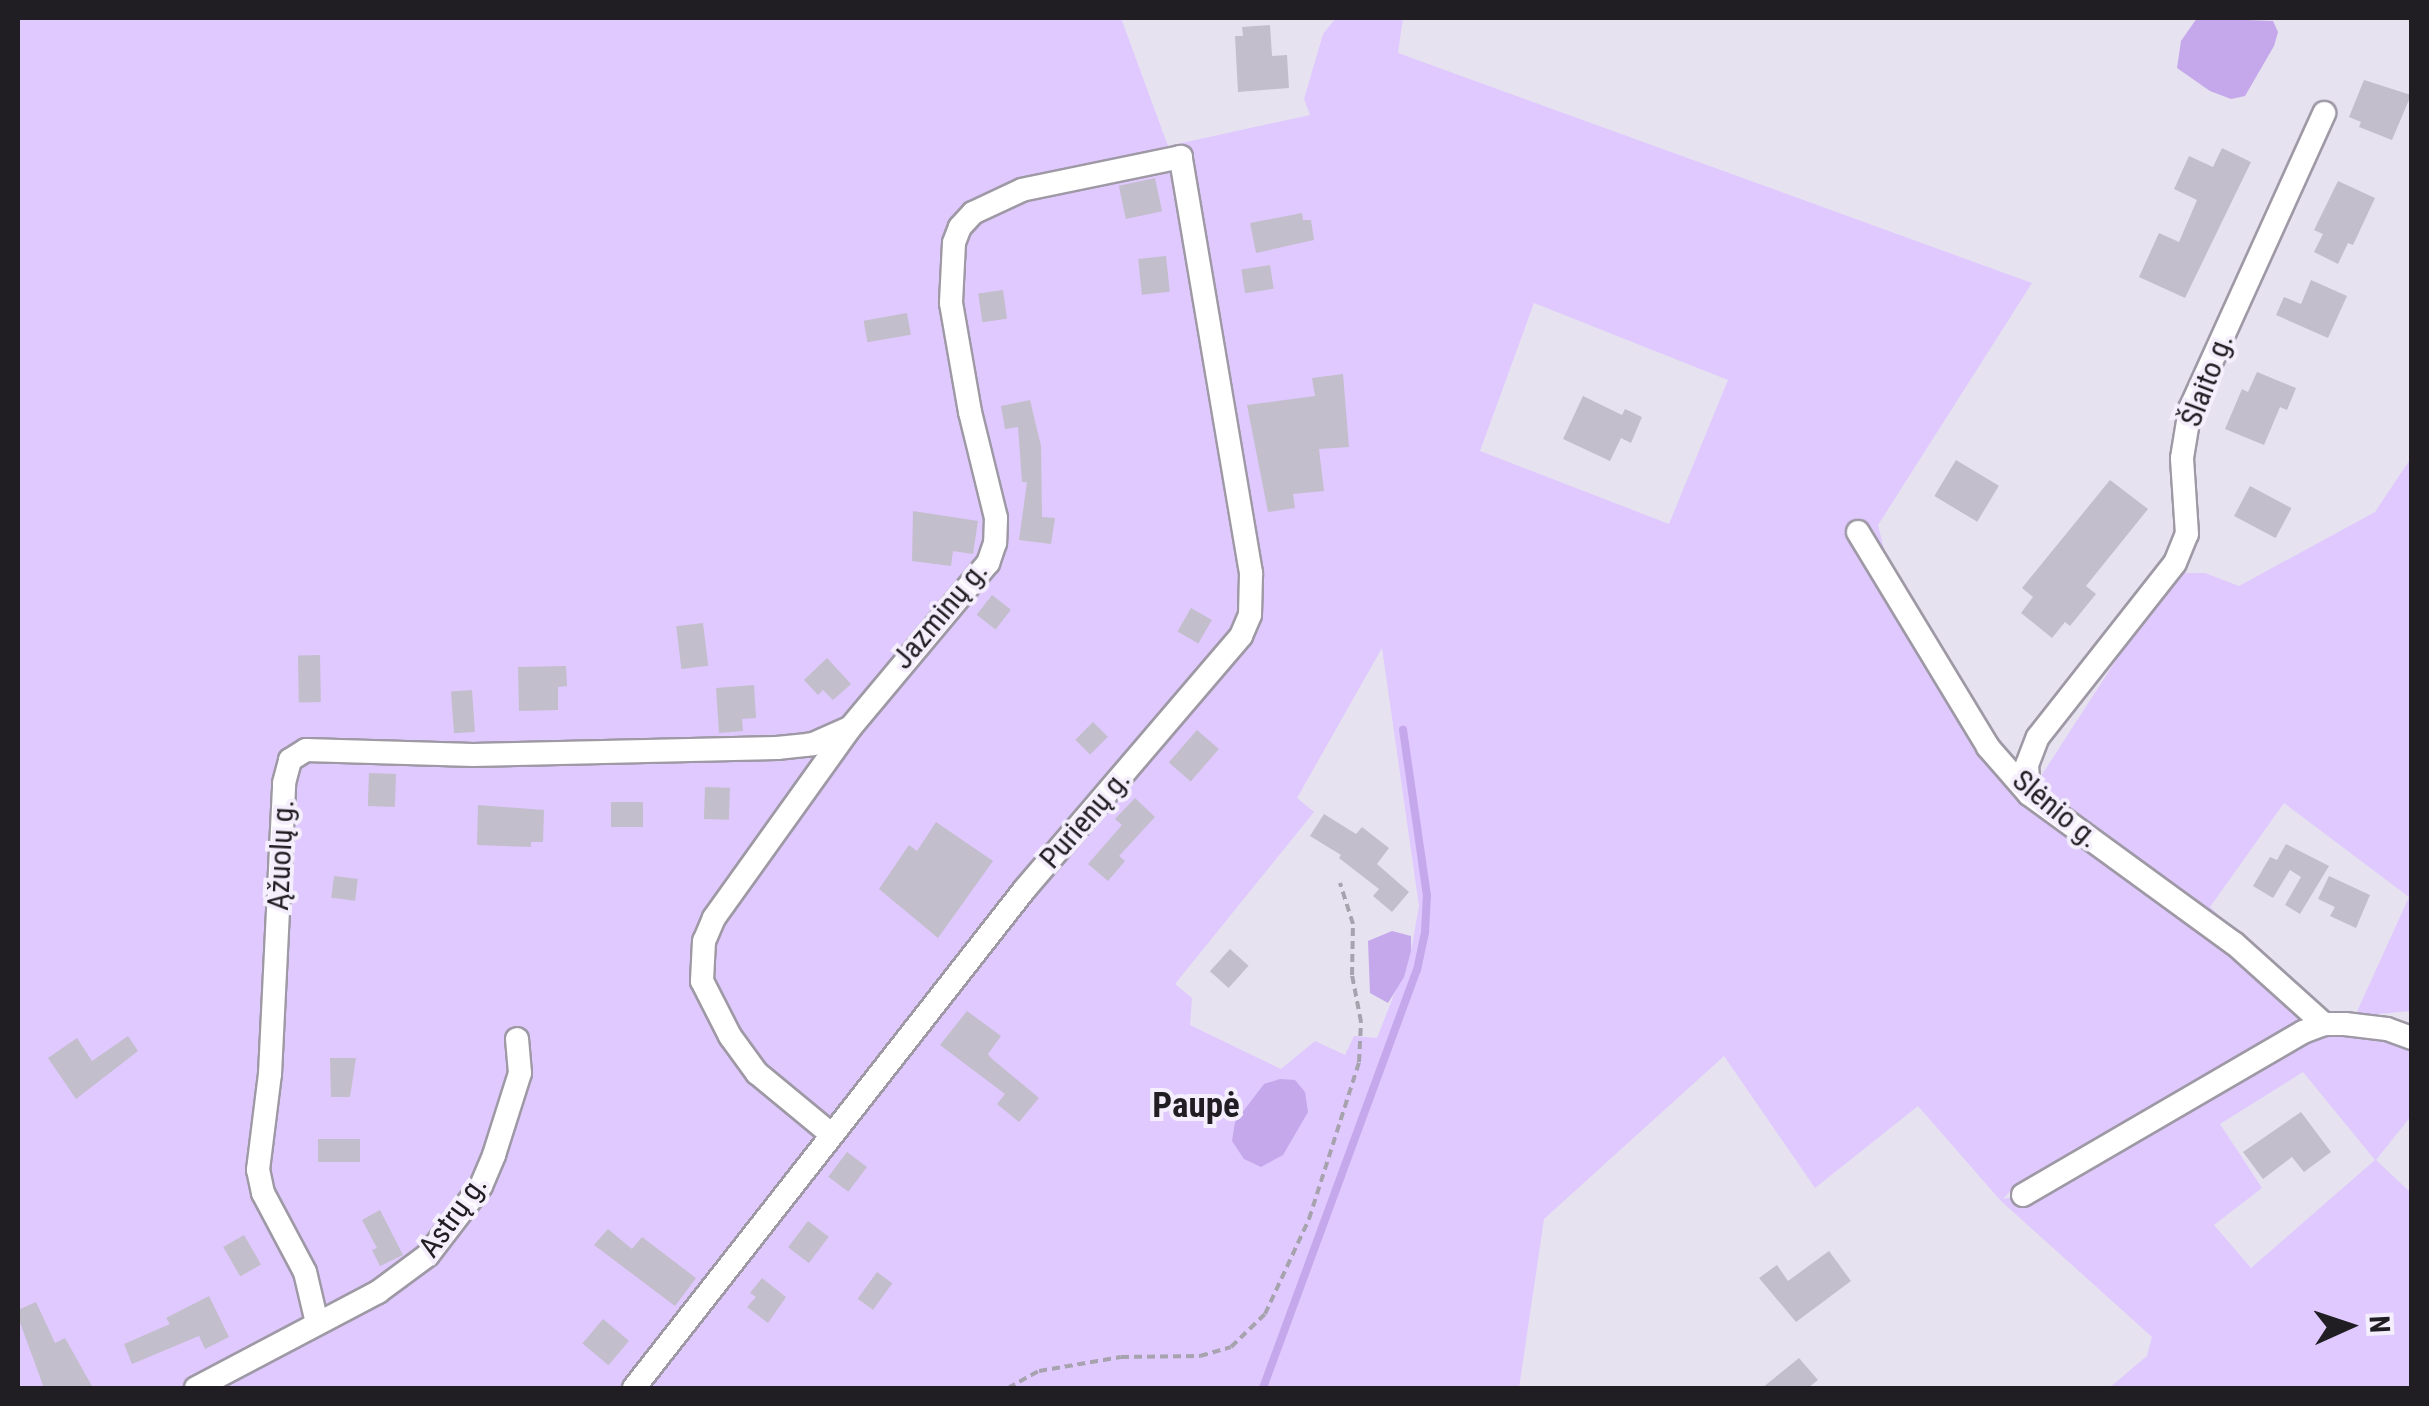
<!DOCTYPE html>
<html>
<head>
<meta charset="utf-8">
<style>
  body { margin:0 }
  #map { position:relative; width:2429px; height:1406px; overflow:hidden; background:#e7e2f0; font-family:"Roboto Condensed",sans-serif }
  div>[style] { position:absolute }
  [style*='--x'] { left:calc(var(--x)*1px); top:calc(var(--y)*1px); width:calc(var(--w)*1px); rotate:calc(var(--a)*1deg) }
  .green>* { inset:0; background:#dfc9fe }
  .water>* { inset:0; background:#c4a8eb }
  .stream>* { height:8px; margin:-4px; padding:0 4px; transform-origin:4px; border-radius:4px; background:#c4a8eb }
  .building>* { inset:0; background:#c3becb; transform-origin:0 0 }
  .path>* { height:4px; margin-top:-2px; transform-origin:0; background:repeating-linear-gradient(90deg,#a7a3ae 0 8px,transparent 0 13px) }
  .roads { filter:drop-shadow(2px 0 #9e99a5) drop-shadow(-2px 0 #9e99a5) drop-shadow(0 2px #9e99a5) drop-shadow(0 -2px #9e99a5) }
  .minor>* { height:22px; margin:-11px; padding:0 11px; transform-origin:11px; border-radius:11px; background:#fff }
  span { translate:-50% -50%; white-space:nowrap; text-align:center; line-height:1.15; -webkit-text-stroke:8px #f5effd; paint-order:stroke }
  .street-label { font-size:30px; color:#201e23 }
  .quarter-label { font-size:35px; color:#201e23; font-weight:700 }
  .frame { position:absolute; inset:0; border:20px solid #201e23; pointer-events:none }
  .north { position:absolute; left:2299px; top:1276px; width:100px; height:100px; -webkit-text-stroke:8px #f5effd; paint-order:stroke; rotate:87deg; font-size:28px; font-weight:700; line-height:40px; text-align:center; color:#201e23 }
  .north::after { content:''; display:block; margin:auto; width:35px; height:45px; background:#201e23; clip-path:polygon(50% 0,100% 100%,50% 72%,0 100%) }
</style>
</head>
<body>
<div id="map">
  <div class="green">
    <i style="clip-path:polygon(evenodd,18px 18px,1121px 18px,1168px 146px,1310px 115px,1304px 99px,1323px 34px,1336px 18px,1403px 18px,1398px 53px,2032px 283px,1878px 525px,1906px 636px,1991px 766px,2030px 793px,2144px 617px,2184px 573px,2205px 573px,2239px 586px,2375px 512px,2411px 458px,2411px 1011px,2355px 1016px,2409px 897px,2284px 803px,2210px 907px,2252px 947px,2307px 1022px,2267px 1038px,2016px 1185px,2003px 1199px,2023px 1195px,2323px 1033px,2366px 1036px,2404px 1047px,2411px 1050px,2411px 1116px,2376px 1160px,2411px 1193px,2411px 1388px,2109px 1388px,2147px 1356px,2152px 1337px,2001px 1201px,1918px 1106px,1815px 1188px,1724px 1056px,1544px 1219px,1519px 1388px,18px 1388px,18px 18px,1534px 303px,1728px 380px,1669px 524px,1480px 451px,1534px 303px,18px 18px,1382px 648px,1419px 906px,1411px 951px,1377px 1038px,1354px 1036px,1345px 1055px,1315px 1041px,1281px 1069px,1190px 1025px,1192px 998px,1175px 984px,1314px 812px,1297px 798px,1382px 648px,18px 18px,2303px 1072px,2375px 1160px,2251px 1268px,2214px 1225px,2262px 1188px,2220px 1124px,2303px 1072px)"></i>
  </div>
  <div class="water">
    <i style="clip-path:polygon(2197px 18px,2273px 21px,2278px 32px,2274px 46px,2245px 96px,2231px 99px,2210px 91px,2177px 68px,2181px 41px)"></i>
    <i style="clip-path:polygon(1392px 931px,1411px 936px,1411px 951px,1404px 977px,1388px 1003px,1370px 993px,1368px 941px)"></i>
    <i style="clip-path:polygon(1280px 1079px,1295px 1080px,1305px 1092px,1308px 1112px,1283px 1155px,1261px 1167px,1244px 1159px,1232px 1141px,1235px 1122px,1264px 1084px)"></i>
  </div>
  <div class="stream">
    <i style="--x:1263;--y:1388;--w:445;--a:-69.8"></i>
    <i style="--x:1417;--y:970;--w:39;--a:-78"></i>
    <i style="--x:1425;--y:932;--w:36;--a:-87"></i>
    <i style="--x:1427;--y:896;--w:168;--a:-98.2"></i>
  </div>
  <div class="building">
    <i style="clip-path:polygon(1270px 25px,1272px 56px,1287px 55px,1289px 88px,1238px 92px,1235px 36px,1243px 36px,1242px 27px)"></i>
    <i style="clip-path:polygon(2364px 80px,2411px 95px,2392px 140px,2359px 127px,2361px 122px,2349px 117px)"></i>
    <i style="clip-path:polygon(2222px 148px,2251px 162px,2185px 298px,2139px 277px,2159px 233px,2179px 242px,2197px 200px,2174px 189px,2189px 156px,2213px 167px)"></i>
    <i style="left:1155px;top:178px;width:34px;height:37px;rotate:78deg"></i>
    <i style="clip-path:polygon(2338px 181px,2375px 198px,2353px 245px,2348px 243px,2338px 264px,2314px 252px,2323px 234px,2314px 230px)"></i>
    <i style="clip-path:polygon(1302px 213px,1303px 220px,1311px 220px,1314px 240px,1256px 253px,1250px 223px)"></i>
    <i style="left:1166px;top:256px;width:36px;height:28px;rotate:84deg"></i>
    <i style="left:1270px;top:265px;width:24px;height:29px;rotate:81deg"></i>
    <i style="clip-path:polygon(2311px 280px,2347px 296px,2328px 338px,2276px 315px,2284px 297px,2301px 304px)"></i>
    <i style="left:1003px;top:290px;width:29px;height:25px;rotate:82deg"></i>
    <i style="left:907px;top:313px;width:22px;height:44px;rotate:80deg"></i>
    <i style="clip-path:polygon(2257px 372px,2296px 388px,2287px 410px,2280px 407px,2264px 445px,2225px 429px,2242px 389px,2248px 392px)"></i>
    <i style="clip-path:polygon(1343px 374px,1349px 447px,1319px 449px,1324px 491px,1293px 494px,1295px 508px,1268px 512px,1247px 405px,1315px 396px,1312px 378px)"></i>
    <i style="clip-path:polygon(1583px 396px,1622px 415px,1625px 409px,1642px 417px,1631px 443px,1621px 438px,1610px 461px,1563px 439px)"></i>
    <i style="clip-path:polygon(1030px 400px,1041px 446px,1042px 517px,1055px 518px,1051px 544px,1019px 540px,1027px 482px,1022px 482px,1018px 427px,1005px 429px,1001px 406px)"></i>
    <i style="left:1956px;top:460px;width:50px;height:42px;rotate:31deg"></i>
    <i style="clip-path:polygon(2110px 480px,2148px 509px,2086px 586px,2096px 594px,2070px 626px,2065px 622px,2052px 638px,2021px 613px,2033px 597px,2022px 588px)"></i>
    <i style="left:2250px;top:486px;width:47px;height:34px;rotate:28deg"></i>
    <i style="clip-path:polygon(913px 511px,978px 521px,973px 554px,953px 551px,951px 566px,912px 561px)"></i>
    <i style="left:992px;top:595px;width:24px;height:25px;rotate:38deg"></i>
    <i style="left:1191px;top:608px;width:24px;height:27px;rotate:30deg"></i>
    <i style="left:703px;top:623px;width:43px;height:27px;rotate:83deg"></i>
    <i style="left:320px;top:655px;width:47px;height:22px;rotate:89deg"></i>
    <i style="clip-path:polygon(827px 658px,851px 684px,833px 700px,823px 690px,818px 695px,804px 680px)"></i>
    <i style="clip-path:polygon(566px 666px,567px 686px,558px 687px,558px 710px,519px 711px,518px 667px)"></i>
    <i style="clip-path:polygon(754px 685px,756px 718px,742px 719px,743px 731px,719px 733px,716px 688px)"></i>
    <i style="left:472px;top:690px;width:42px;height:21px;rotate:86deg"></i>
    <i style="left:1093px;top:722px;width:21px;height:25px;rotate:45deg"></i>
    <i style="left:1197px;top:730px;width:29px;height:43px;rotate:41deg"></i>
    <i style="left:369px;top:773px;width:27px;height:33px;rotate:2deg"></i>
    <i style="left:705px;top:787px;width:25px;height:32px;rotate:2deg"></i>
    <i style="clip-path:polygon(1135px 798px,1155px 817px,1119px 856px,1125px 861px,1108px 881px,1088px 864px,1122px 825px,1115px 819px)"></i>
    <i style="left:611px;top:802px;width:32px;height:25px"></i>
    <i style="clip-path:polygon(478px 805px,544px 810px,543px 842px,531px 842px,531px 847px,477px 845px)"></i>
    <i style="clip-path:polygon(1324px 814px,1356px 834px,1362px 827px,1389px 848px,1377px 864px,1409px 892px,1392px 912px,1373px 896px,1379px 889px,1339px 858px,1341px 855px,1310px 836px)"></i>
    <i style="clip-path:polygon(936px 822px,993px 861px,938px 938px,879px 889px,909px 845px,917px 851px)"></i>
    <i style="clip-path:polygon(2286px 844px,2329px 866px,2300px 914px,2285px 905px,2301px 877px,2290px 870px,2273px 898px,2253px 886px,2270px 857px,2277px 860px)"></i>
    <i style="left:334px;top:876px;width:24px;height:22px;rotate:7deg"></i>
    <i style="clip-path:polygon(2329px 876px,2370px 895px,2356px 928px,2330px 916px,2335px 907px,2318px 899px)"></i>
    <i style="left:1230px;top:949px;width:25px;height:30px;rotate:42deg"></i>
    <i style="clip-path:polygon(967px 1011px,1001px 1036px,988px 1054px,991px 1058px,1039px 1098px,1019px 1122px,997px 1104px,1005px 1094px,940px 1045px)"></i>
    <i style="clip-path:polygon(128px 1036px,138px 1051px,76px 1099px,48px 1058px,77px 1038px,92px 1061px)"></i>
    <i style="clip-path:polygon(330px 1058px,356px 1058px,350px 1097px,331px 1097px)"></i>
    <i style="clip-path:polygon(2301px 1112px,2331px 1152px,2304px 1172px,2292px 1157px,2263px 1179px,2243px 1152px)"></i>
    <i style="left:318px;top:1139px;width:42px;height:23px"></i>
    <i style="left:847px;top:1152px;width:25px;height:31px;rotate:37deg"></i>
    <i style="clip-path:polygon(380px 1210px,403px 1255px,380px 1266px,372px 1250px,377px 1248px,362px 1220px)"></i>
    <i style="left:808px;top:1221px;width:26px;height:33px;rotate:37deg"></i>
    <i style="clip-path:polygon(608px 1229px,632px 1249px,642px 1237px,696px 1278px,675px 1306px,594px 1245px)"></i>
    <i style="left:244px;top:1235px;width:34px;height:24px;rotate:60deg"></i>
    <i style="clip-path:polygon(1829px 1251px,1851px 1281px,1796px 1322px,1759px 1278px,1777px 1265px,1788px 1281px)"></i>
    <i style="left:877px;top:1272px;width:19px;height:33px;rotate:36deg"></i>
    <i style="clip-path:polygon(762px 1278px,786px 1297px,768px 1323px,747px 1307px,756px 1297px,750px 1293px)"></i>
    <i style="clip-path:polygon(209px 1296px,229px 1337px,205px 1349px,199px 1336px,132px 1364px,124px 1344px,170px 1324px,166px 1318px)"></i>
    <i style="clip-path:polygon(36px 1302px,55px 1343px,65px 1338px,93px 1388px,44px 1388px,18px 1317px,18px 1310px)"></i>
    <i style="left:603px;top:1319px;width:34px;height:32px;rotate:40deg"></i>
    <i style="clip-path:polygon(1799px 1358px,1818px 1380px,1808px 1388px,1762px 1388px)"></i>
  </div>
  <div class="path">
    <i style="--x:1008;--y:1388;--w:35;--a:-29"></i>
    <i style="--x:1039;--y:1371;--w:83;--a:-9.7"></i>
    <i style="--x:1121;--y:1357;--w:79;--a:-0.7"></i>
    <i style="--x:1200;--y:1356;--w:32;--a:-16"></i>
    <i style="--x:1231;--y:1347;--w:47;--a:-44.1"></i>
    <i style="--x:1265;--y:1314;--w:105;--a:-65.1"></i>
    <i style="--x:1309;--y:1219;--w:165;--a:-72.3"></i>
    <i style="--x:1359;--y:1062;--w:40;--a:-87.1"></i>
    <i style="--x:1361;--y:1022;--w:48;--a:-100.8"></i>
    <i style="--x:1352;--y:975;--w:51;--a:-88.9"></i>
    <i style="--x:1353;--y:924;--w:43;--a:-107.6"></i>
  </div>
  <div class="roads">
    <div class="minor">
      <i style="--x:1858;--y:532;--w:251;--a:58.8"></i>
      <i style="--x:1988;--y:747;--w:62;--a:48.9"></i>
      <i style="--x:2029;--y:794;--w:255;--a:36.1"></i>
      <i style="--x:2235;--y:944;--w:120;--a:42"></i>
      <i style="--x:2029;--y:794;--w:29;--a:-94"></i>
      <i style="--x:2027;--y:765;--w:30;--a:-69"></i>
      <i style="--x:2038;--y:737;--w:221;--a:-51.8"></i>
      <i style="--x:2175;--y:563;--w:31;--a:-68"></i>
      <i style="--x:2187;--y:534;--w:76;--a:-93.8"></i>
      <i style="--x:2182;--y:458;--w:50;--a:-80.7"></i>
      <i style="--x:2190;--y:409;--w:325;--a:-65.6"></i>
      <i style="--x:2023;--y:1195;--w:324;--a:-30.2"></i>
      <i style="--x:2303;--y:1032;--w:22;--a:-21"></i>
      <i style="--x:2324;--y:1024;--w:21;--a:0"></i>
      <i style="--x:2345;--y:1024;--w:42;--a:6.8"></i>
      <i style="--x:2387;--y:1029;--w:27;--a:20"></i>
      <i style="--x:317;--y:1323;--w:52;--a:-103.2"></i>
      <i style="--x:305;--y:1272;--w:89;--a:-118"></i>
      <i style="--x:263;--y:1193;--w:24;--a:-102"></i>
      <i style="--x:258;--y:1170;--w:97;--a:-82.9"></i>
      <i style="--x:270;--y:1074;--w:291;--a:-87.2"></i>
      <i style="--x:284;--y:783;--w:24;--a:-75"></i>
      <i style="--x:290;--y:760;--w:19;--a:-32"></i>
      <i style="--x:306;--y:750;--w:167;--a:1.7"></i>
      <i style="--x:473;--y:755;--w:304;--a:-1.3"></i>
      <i style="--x:777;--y:748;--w:36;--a:-6"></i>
      <i style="--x:813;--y:744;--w:37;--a:-24"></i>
      <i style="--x:196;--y:1388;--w:206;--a:-27.8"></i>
      <i style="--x:378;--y:1292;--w:62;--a:-36.5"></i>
      <i style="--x:428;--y:1255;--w:87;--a:-52.5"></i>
      <i style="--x:481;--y:1186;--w:34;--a:-67"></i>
      <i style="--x:494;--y:1155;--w:86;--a:-72.4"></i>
      <i style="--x:520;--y:1073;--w:34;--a:-95"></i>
      <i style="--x:634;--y:1388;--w:633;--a:-51.93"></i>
      <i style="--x:1024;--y:890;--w:334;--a:-49.5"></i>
      <i style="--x:1241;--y:636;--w:23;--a:-67"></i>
      <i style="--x:1250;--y:615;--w:42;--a:-88.6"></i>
      <i style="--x:1251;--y:573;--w:422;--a:-99.6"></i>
      <i style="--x:1181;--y:157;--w:162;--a:168.3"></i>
      <i style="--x:1022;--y:190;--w:54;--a:154.9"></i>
      <i style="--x:973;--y:213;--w:19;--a:133"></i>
      <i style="--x:960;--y:227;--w:17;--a:111"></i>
      <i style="--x:954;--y:243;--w:60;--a:92.9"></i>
      <i style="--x:951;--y:303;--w:111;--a:80.1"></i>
      <i style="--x:970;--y:412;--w:109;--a:76.2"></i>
      <i style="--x:996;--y:518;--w:25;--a:92"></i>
      <i style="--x:995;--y:543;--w:21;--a:109"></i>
      <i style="--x:988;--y:563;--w:215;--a:129.9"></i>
      <i style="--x:850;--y:728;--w:234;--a:125.6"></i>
      <i style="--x:714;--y:918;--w:25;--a:113"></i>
      <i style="--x:704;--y:941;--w:40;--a:92.9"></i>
      <i style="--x:702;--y:981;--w:62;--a:63"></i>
      <i style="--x:730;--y:1036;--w:46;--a:53.9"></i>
      <i style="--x:757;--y:1073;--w:97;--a:39.6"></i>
    </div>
  </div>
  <div class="street-label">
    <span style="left:2207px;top:380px;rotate:-69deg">Šlaito g.</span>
    <span style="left:940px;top:615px;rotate:-50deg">Jazminų g.</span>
    <span style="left:2056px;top:809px;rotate:40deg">Slėnio g.</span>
    <span style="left:1085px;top:819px;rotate:-49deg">Purienų g.</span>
    <span style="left:281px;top:855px;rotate:-87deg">Ąžuolų g.</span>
    <span style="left:453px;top:1216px;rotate:-54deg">Astrų g.</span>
  </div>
  <div class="quarter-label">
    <span style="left:1196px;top:1106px">Paupė</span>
  </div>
  <div class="frame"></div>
  <div class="north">N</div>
</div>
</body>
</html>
